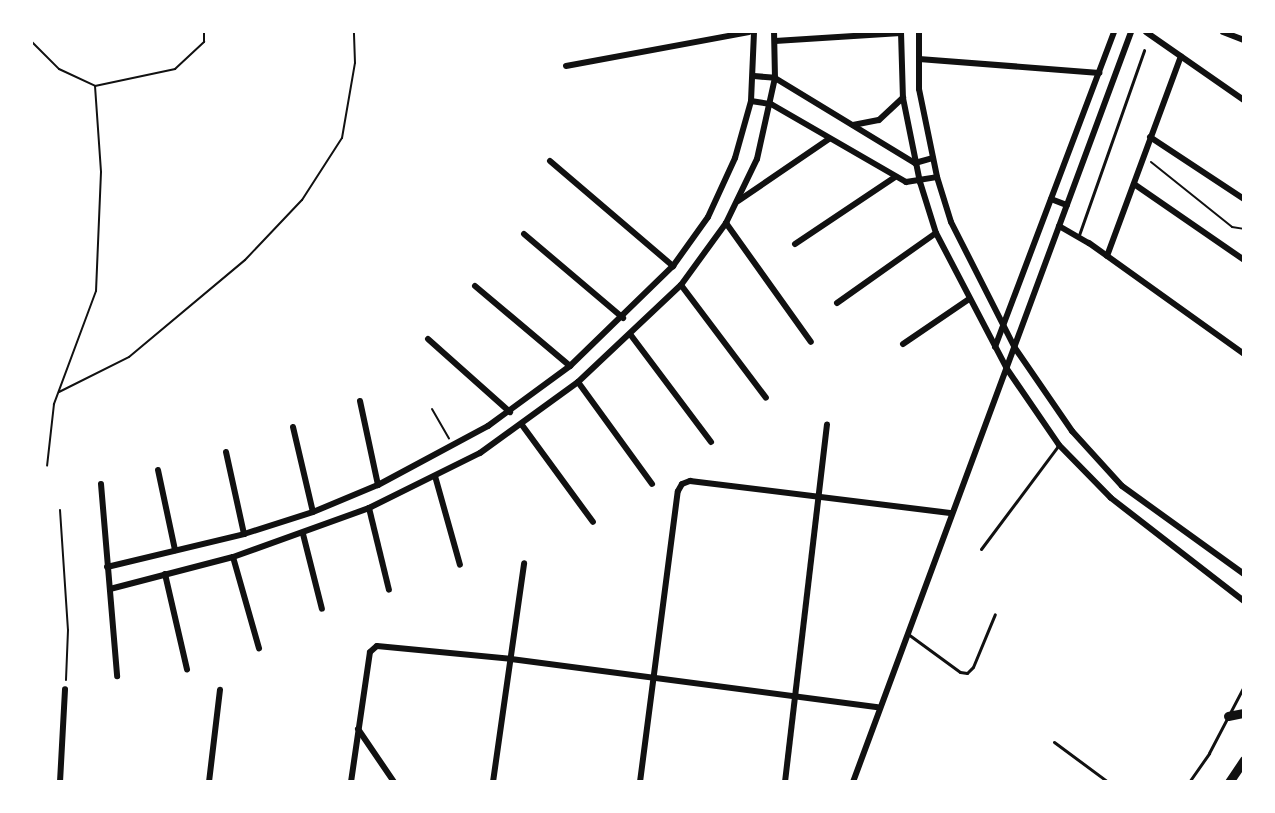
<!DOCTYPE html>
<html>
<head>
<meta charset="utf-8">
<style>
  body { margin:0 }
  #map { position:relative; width:1275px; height:813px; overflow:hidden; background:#fff; font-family:"Archivo Narrow",sans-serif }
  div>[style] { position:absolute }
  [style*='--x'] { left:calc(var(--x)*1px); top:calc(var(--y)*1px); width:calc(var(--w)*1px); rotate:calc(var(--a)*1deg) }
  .path>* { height:2px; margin:-1px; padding:0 1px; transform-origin:1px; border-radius:1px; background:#111 }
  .service>* { height:3px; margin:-1.5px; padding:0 1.5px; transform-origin:1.5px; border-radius:1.5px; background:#111 }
  .minor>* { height:6px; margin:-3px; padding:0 3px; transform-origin:3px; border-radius:3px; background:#111 }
  .primary>* { height:9px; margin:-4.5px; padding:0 4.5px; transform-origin:4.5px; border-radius:4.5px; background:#111 }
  span { translate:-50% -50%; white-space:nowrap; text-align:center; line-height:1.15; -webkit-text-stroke:6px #fff; paint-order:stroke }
  .frame { position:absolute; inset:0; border:33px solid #fff; pointer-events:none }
</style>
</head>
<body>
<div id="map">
  <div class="path">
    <i style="--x:32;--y:42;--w:38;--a:45"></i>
    <i style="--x:59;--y:69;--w:40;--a:25"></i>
    <i style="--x:95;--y:86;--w:86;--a:86"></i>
    <i style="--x:101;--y:172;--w:119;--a:92.4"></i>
    <i style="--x:96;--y:291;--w:121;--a:110.4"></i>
    <i style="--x:54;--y:404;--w:62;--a:96.4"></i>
    <i style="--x:95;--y:86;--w:82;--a:-12"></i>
    <i style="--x:175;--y:69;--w:40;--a:-43"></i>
    <i style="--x:204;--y:42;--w:10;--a:-90"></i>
    <i style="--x:1151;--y:162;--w:104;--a:38.7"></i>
    <i style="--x:1232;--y:227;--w:12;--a:9"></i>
    <i style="--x:59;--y:392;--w:78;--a:-26.6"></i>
    <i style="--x:129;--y:357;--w:151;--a:-39.9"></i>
    <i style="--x:245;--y:260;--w:83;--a:-46.5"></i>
    <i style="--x:302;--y:200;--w:74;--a:-57.2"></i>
    <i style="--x:342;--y:138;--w:76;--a:-80.2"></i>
    <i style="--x:355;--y:63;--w:31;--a:-92"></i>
    <i style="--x:432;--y:409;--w:34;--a:60"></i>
    <i style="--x:60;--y:510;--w:120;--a:86.2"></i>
    <i style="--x:68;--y:630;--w:50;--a:92.3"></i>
  </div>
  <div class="service">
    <i style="--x:1079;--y:235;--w:196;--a:-70.6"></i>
    <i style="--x:981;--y:549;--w:129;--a:-53.2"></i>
    <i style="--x:908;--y:634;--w:64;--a:36.2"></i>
    <i style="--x:960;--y:672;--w:7;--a:8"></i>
    <i style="--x:967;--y:673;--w:8;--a:-45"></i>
    <i style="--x:973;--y:667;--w:57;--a:-67.5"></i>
    <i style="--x:1054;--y:742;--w:67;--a:36.5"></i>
    <i style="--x:1189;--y:782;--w:35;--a:-55"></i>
    <i style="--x:1209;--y:753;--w:76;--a:-62.4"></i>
  </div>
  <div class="minor">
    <i style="--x:901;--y:32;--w:66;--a:88.3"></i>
    <i style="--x:903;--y:98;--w:86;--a:78.6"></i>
    <i style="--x:920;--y:182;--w:53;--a:72.6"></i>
    <i style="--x:936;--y:233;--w:153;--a:62.4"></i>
    <i style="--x:1007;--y:369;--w:92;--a:55.6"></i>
    <i style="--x:1059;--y:445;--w:74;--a:45.5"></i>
    <i style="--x:1111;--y:498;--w:168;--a:37.8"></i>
    <i style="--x:919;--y:32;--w:57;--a:90"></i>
    <i style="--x:919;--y:89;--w:90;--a:78.4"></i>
    <i style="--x:937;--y:177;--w:47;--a:72.7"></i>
    <i style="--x:951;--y:222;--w:141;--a:63.1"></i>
    <i style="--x:1015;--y:348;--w:101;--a:55.5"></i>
    <i style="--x:1072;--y:431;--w:74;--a:47.7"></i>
    <i style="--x:1122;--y:486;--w:150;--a:35.8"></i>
    <i style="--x:1146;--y:32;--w:119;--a:34.8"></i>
    <i style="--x:1223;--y:32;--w:22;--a:21"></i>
    <i style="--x:775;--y:41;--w:126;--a:-3.6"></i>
    <i style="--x:919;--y:59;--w:181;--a:4.4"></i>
    <i style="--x:566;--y:66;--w:186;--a:-10.5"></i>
    <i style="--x:754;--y:76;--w:21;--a:5"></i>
    <i style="--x:775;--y:78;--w:164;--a:31.3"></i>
    <i style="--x:915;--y:163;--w:18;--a:-16"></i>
    <i style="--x:751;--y:101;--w:20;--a:9"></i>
    <i style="--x:771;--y:104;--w:156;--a:30"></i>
    <i style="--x:906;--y:182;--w:31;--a:-9"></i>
    <i style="--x:853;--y:125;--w:26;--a:-11"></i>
    <i style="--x:879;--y:120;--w:33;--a:-43"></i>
    <i style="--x:1150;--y:137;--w:113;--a:33.4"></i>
    <i style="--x:550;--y:161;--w:162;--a:40.5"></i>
    <i style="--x:1134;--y:184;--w:134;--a:34.6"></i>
    <i style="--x:1051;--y:199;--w:17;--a:21"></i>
    <i style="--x:738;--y:201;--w:110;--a:-34.3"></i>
    <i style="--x:726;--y:223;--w:146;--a:54.5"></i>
    <i style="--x:1059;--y:226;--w:34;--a:30"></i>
    <i style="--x:1089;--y:243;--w:191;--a:35.6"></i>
    <i style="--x:524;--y:234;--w:130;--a:40.3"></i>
    <i style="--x:795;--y:244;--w:120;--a:-33.8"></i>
    <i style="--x:1107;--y:256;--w:213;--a:-69.7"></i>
    <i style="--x:681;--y:285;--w:141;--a:53"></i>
    <i style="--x:475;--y:286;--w:124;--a:40.1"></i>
    <i style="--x:837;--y:303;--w:121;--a:-35.3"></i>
    <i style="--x:630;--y:334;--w:135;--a:53.1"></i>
    <i style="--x:428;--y:339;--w:110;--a:41.7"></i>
    <i style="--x:903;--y:344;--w:80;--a:-34.3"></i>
    <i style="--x:995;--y:347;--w:337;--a:-69.3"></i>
    <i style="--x:578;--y:382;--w:126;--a:54"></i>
    <i style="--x:360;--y:401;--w:86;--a:77.9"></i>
    <i style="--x:522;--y:425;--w:120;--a:53.8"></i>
    <i style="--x:293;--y:427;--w:87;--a:76.8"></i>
    <i style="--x:226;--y:452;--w:84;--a:77.6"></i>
    <i style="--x:158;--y:470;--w:82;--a:78"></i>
    <i style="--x:435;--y:476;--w:92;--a:74.3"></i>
    <i style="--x:101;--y:484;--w:193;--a:85.2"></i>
    <i style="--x:369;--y:508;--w:84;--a:76.3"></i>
    <i style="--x:303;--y:534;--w:77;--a:75.8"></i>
    <i style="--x:233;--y:557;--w:95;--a:74.1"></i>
    <i style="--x:107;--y:567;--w:141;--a:-13.5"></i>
    <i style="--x:244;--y:534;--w:72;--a:-17.7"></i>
    <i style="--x:313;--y:512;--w:70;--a:-22.6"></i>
    <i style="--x:378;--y:485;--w:125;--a:-28.2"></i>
    <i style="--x:488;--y:426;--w:102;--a:-36.2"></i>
    <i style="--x:570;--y:366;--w:144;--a:-44.2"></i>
    <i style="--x:673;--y:266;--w:60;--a:-54.5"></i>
    <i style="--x:708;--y:217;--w:65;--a:-65.4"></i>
    <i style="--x:735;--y:158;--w:59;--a:-74.3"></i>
    <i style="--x:751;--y:101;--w:69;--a:-87.5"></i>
    <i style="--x:165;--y:574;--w:98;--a:77"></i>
    <i style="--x:110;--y:589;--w:127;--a:-14.6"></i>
    <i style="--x:233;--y:557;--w:145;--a:-19.8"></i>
    <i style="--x:369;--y:508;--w:124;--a:-26.4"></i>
    <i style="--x:480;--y:453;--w:121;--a:-35.9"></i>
    <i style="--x:578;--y:382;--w:141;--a:-43.3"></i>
    <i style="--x:681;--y:285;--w:77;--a:-54"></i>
    <i style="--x:726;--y:223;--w:71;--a:-64.2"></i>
    <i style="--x:757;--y:159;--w:83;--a:-77.5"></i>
    <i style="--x:775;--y:78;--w:46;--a:-91.2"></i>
    <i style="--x:358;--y:729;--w:64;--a:55.8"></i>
    <i style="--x:60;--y:782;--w:93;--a:-86.9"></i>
    <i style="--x:209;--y:782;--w:93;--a:-83.2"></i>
    <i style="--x:351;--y:782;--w:131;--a:-81.7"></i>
    <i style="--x:370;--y:652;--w:9;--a:-41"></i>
    <i style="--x:377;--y:646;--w:135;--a:5.5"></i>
    <i style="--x:511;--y:659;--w:370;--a:7.5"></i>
    <i style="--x:493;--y:782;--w:221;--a:-81.9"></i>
    <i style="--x:640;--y:782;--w:293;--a:-82.6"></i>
    <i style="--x:678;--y:491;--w:8;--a:-60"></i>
    <i style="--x:682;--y:484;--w:9;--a:-21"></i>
    <i style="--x:690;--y:481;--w:264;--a:7"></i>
    <i style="--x:785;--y:782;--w:360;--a:-83.3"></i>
    <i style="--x:853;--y:782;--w:800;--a:-69.66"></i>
  </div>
  <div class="primary">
    <i style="--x:1228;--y:716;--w:16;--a:-11"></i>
    <i style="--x:1229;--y:782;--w:27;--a:-56"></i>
  </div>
  <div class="frame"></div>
</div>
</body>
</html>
